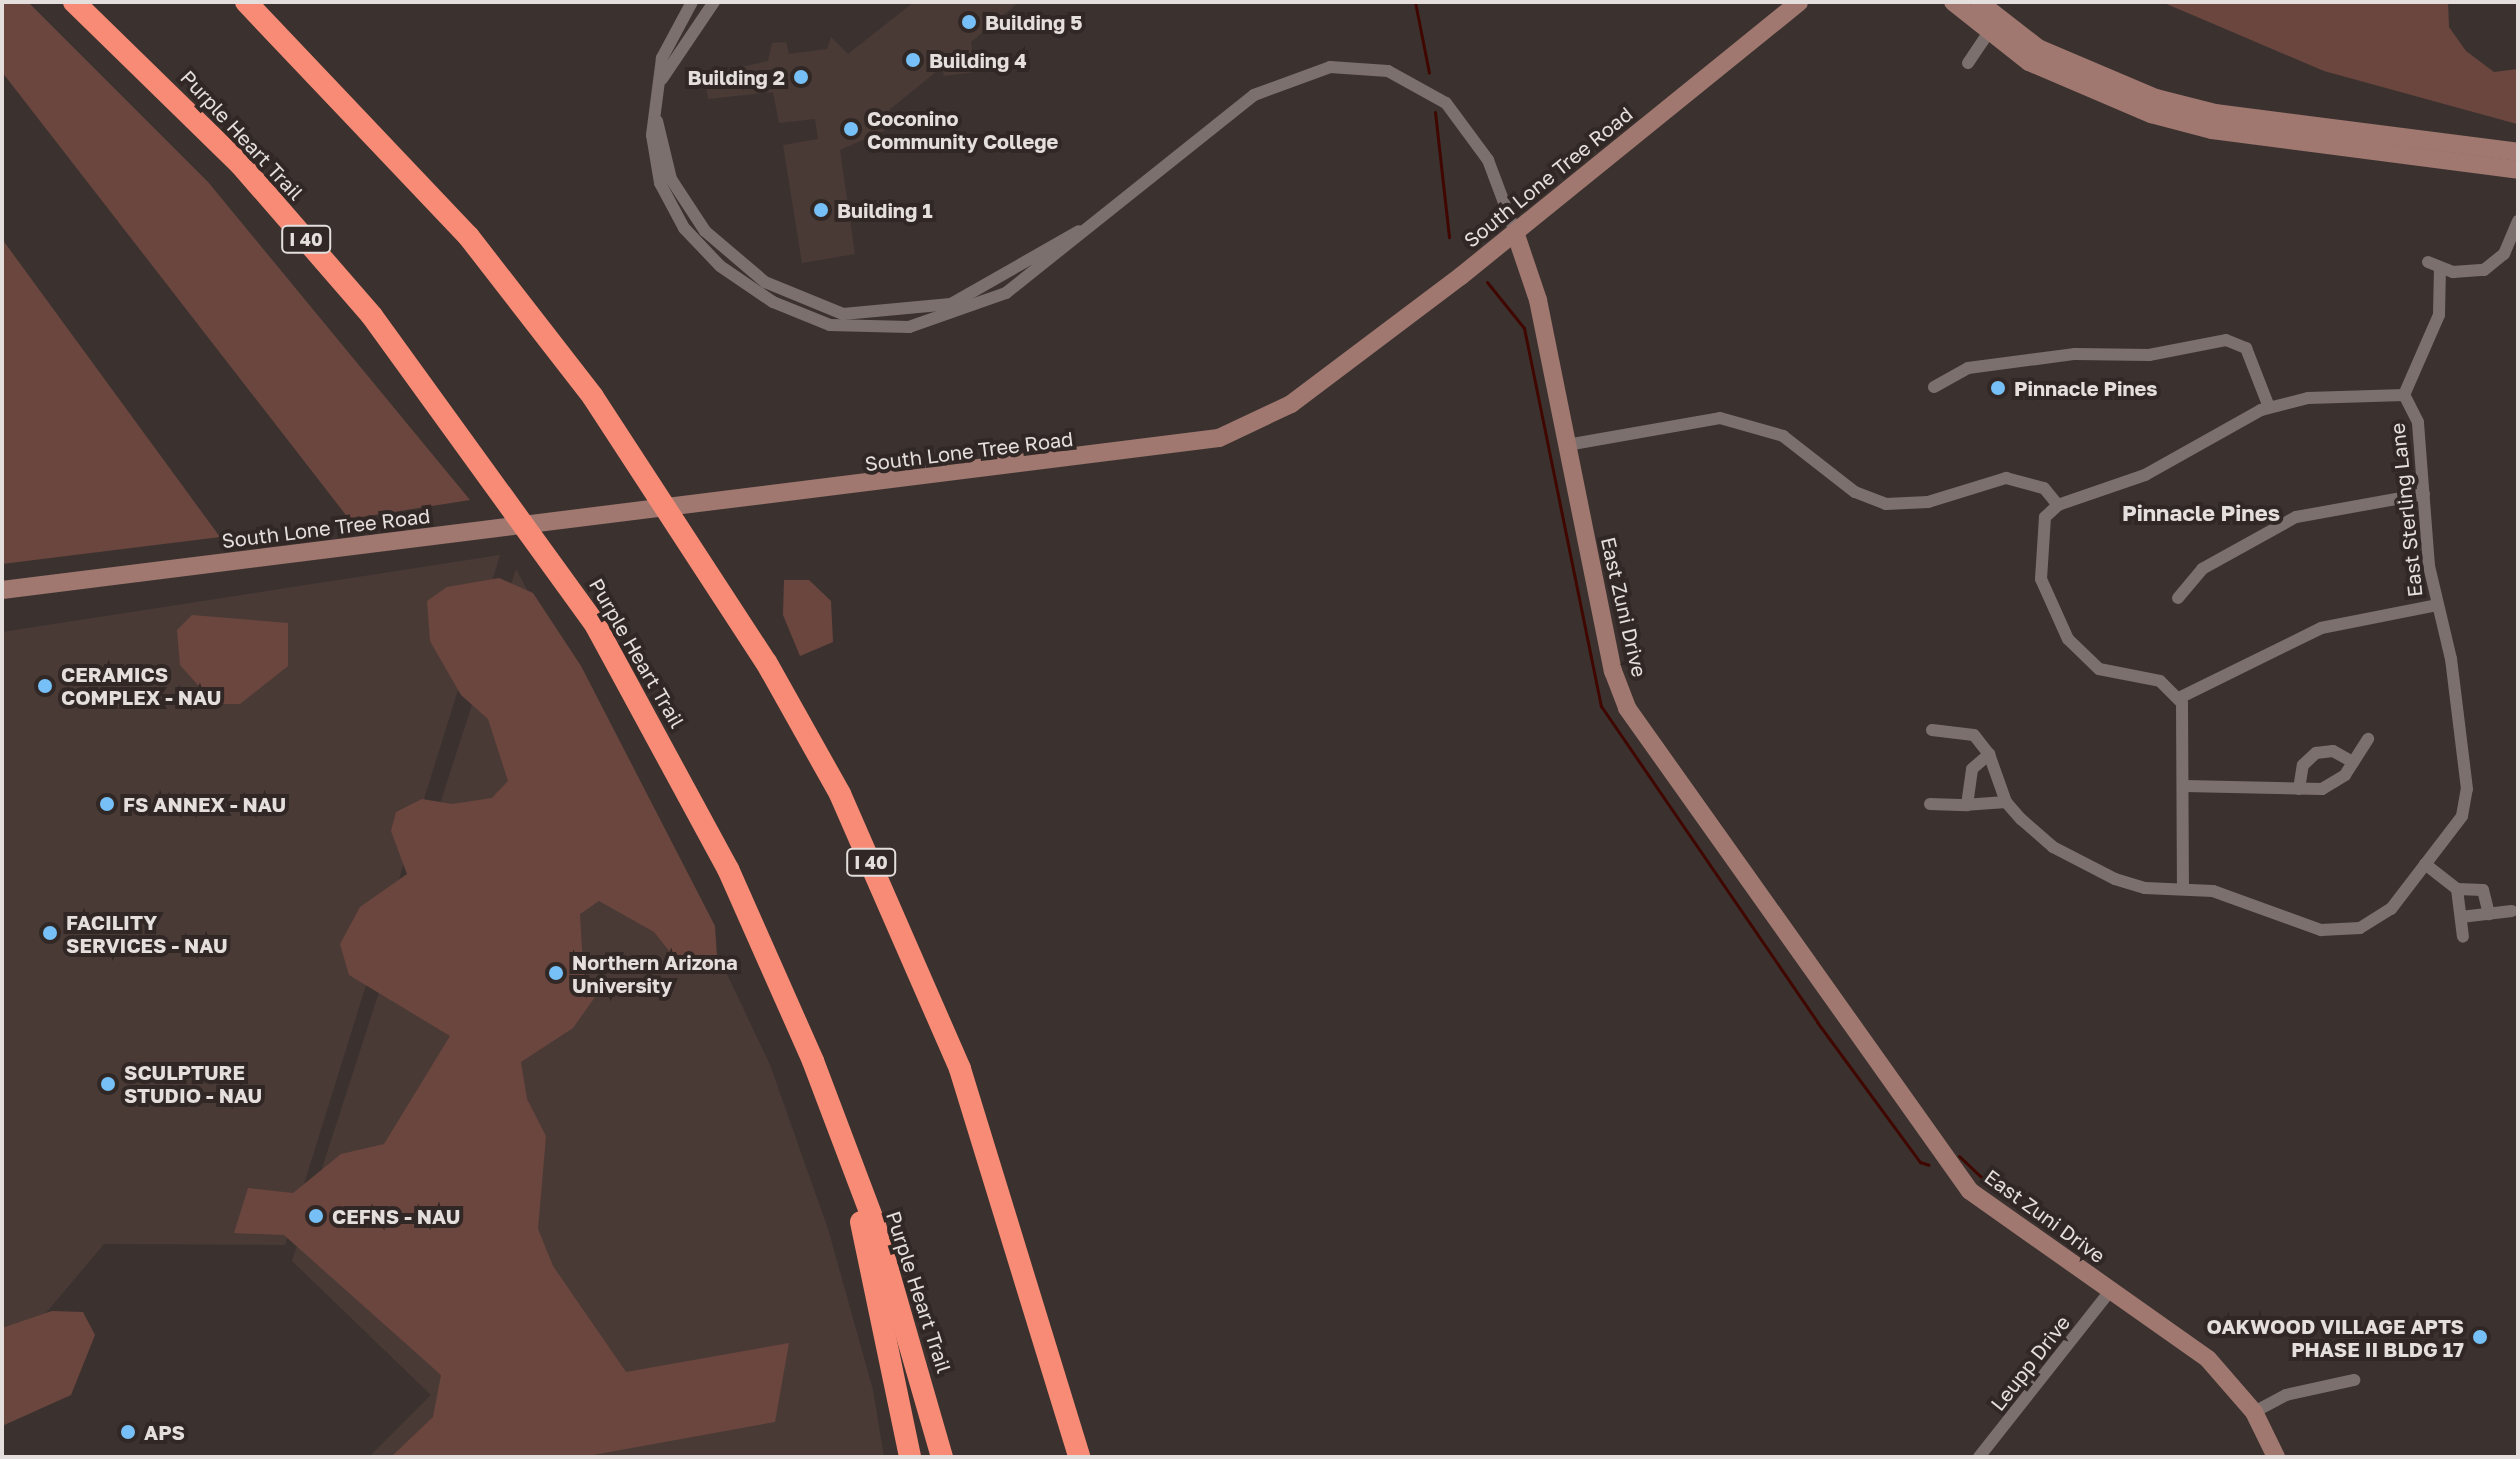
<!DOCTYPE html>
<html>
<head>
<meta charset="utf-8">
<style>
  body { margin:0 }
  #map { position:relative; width:2520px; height:1459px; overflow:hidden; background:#3b3230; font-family:"Golos Text",sans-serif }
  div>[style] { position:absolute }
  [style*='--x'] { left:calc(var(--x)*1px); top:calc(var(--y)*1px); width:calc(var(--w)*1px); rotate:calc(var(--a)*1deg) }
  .built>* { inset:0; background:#4a3a36 }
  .green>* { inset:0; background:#6b463e }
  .stream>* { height:3px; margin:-1.5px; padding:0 1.5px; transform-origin:1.5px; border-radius:1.5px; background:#400701 }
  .street>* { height:12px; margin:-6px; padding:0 6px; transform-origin:6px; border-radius:6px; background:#7b706e }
  .secondary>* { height:18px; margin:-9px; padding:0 9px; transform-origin:9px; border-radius:9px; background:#a07870 }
  .highway>* { height:22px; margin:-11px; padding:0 11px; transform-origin:11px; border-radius:11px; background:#f78b75 }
  .dots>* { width:22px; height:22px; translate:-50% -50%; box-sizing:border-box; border:4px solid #312826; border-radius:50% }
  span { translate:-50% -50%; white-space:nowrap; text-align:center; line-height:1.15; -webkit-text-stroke:8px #312826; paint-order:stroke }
  .shield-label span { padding:2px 6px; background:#312826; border:2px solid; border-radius:6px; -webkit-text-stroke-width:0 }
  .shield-label { font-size:18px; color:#e4dedd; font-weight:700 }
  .poi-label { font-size:20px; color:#e4dedd; font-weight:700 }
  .left { translate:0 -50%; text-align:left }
  .right { translate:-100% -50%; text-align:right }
  .street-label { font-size:20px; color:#e4dedd }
  .neighbourhood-label { font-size:22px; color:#e4dedd; font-weight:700 }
  .frame { position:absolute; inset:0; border:4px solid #e4dedd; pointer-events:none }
</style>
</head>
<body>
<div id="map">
  <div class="built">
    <i style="clip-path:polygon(914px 2px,1019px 2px,971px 42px,975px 72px,944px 76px,942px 67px,889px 110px,902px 123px,840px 150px,855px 254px,802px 263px,783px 145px,818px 139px,815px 119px,779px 123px,773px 92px,708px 99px,704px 75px,768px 61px,772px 43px,786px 42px,789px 54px,827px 49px,831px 37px,848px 54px)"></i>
    <i style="clip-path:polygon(500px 555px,285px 1245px,104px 1244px,2px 1365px,2px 632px)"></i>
    <i style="clip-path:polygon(516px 569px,683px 881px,770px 1065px,828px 1229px,873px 1390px,884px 1457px,369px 1457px,431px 1395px,292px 1261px)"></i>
  </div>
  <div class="green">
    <i style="clip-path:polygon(2px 2px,28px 2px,208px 182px,470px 500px,349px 519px,2px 72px)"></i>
    <i style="clip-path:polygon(2162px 2px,2448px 2px,2449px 27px,2466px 51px,2494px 72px,2518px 69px,2517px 124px,2324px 71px)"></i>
    <i style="clip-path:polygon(2px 239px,220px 537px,2px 564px)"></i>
    <i style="clip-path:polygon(499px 578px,533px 593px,581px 666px,715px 926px,717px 957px,701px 971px,678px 962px,654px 932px,599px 901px,580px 914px,583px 967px,595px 997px,573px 1028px,521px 1062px,527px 1099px,546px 1136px,538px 1229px,553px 1266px,626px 1372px,789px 1343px,775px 1422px,582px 1457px,391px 1457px,433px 1417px,441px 1375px,284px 1235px,234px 1233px,248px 1188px,293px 1193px,341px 1154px,384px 1144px,450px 1036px,349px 975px,340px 944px,360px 907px,407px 874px,391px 831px,396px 812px,422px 799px,452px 804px,492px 798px,508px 781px,488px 719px,461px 695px,430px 641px,427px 601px,447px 587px)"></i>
    <i style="clip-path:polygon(784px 580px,809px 580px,831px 601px,833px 642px,800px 656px,783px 615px)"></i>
    <i style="clip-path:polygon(192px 615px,288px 623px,288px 666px,240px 704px,215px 704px,180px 665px,177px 630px)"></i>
    <i style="clip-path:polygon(52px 1311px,83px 1312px,95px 1335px,71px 1395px,2px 1426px,2px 1328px)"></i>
  </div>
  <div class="stream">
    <i style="--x:1415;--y:2;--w:72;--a:78.8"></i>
    <i style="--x:1435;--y:112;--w:126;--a:83.6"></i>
    <i style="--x:1487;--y:282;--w:59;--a:51.2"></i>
    <i style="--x:1524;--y:328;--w:386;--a:78.5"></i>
    <i style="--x:1601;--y:706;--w:383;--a:55.6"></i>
    <i style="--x:1817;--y:1022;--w:174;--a:53.7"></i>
    <i style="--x:1920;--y:1162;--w:9;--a:18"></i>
    <i style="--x:1959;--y:1156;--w:51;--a:43.4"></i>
  </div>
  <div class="street">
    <i style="--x:692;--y:2;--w:64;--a:118.2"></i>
    <i style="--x:662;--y:58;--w:78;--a:97.4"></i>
    <i style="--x:652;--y:135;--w:49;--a:80.5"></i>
    <i style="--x:660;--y:183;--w:51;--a:61.9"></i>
    <i style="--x:684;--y:228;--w:52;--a:46.5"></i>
    <i style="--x:720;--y:266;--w:64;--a:34.2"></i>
    <i style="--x:773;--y:302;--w:61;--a:22"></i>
    <i style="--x:830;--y:325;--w:79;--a:1.5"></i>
    <i style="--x:909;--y:327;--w:103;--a:-19.3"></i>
    <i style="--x:1006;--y:293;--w:317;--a:-38.6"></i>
    <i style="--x:1254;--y:95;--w:81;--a:-20.2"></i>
    <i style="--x:1330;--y:67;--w:58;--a:3.9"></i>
    <i style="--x:1388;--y:71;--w:66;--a:28.9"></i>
    <i style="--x:1446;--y:103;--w:71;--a:53.6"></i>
    <i style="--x:1488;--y:160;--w:77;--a:69.4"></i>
    <i style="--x:1968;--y:63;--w:45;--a:-56"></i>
    <i style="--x:662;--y:79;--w:93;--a:-56"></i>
    <i style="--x:657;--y:121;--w:60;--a:76.4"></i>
    <i style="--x:671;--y:179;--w:62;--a:56.8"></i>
    <i style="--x:705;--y:231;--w:79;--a:40.4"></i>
    <i style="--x:765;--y:282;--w:84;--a:22.3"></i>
    <i style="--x:843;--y:314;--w:108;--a:-5.3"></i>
    <i style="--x:951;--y:304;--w:147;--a:-29.7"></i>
    <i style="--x:2428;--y:262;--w:27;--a:22"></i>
    <i style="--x:2453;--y:272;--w:31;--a:-4"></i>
    <i style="--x:2484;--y:270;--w:26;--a:-39"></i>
    <i style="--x:2504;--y:254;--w:36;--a:-67"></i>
    <i style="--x:1934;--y:387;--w:39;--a:-29"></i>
    <i style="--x:1968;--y:368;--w:108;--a:-7.5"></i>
    <i style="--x:2075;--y:354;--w:74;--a:0.8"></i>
    <i style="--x:2149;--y:355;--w:78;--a:-11"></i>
    <i style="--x:2226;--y:340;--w:22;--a:22"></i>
    <i style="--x:2246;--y:348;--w:63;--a:68.7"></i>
    <i style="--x:2404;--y:395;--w:87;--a:-66.4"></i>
    <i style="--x:2439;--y:315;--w:46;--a:-88.8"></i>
    <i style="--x:1567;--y:445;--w:155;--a:-10"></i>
    <i style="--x:1720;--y:418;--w:66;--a:15.9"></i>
    <i style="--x:1783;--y:436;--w:91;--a:37.9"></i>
    <i style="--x:1855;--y:492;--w:33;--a:21"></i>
    <i style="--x:1886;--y:504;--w:42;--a:-2.7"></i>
    <i style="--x:1928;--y:502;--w:82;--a:-17.1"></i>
    <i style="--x:2006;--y:478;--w:39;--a:15"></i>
    <i style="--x:2044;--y:488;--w:22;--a:51"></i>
    <i style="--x:2178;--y:598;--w:38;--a:-50"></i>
    <i style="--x:2202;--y:569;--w:107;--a:-29"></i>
    <i style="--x:2296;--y:517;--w:130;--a:-10.2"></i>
    <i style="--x:2179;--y:698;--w:158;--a:-26.2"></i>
    <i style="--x:2321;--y:628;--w:118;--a:-11.2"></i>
    <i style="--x:1932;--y:730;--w:42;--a:6.8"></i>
    <i style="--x:1974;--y:735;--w:24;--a:52"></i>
    <i style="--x:2185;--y:786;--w:137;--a:1.3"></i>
    <i style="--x:2322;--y:789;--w:27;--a:-31"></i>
    <i style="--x:2345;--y:775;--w:43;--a:-57.4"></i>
    <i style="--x:2299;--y:789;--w:24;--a:-81"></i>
    <i style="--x:2303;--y:765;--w:18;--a:-43"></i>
    <i style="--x:2316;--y:753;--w:17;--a:-7"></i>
    <i style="--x:2333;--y:751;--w:23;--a:29"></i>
    <i style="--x:2006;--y:802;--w:39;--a:176"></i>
    <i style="--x:1967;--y:805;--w:36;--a:-82"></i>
    <i style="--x:1972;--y:769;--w:23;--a:-41"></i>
    <i style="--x:1989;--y:754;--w:51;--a:70.5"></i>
    <i style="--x:2006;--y:802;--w:23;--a:49"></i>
    <i style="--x:2021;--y:819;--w:43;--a:41.2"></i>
    <i style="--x:2053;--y:847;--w:70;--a:27.3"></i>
    <i style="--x:2115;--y:879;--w:31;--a:17"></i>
    <i style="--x:2145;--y:888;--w:68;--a:2.5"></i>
    <i style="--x:2213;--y:891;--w:115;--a:19.9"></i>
    <i style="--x:2321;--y:930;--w:39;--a:-3"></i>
    <i style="--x:2360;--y:928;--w:36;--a:-32"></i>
    <i style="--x:2391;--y:909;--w:117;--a:-52.6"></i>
    <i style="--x:2462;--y:816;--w:27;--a:-80"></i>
    <i style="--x:2467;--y:789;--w:131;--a:-97"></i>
    <i style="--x:2451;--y:659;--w:96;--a:-103.3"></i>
    <i style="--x:2429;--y:566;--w:144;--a:-94.4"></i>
    <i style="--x:2418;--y:422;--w:30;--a:-117"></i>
    <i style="--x:2404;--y:395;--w:96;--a:178.2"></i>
    <i style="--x:2308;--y:398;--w:49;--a:165.7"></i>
    <i style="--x:2261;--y:410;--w:133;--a:150.7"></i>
    <i style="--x:2145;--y:475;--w:92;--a:161"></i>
    <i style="--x:2058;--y:505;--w:18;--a:137"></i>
    <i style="--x:2045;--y:517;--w:62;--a:93.7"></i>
    <i style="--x:2041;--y:579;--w:66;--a:65.8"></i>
    <i style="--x:2068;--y:639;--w:43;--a:44.1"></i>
    <i style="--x:2099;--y:669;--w:62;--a:11.1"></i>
    <i style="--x:2160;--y:681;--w:31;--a:45"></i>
    <i style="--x:2182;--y:703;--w:186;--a:89.7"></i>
    <i style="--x:1930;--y:804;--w:37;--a:2"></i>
    <i style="--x:2425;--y:864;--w:41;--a:38"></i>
    <i style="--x:2457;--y:889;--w:48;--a:82.9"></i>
    <i style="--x:2457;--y:889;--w:26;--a:2"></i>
    <i style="--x:2483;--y:890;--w:25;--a:76"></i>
    <i style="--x:2461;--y:917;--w:51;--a:-6.7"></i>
    <i style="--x:2254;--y:1412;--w:36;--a:-28"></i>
    <i style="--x:2286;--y:1395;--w:70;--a:-12.4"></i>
    <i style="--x:1979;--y:1457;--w:213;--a:-51.7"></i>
  </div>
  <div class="secondary">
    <i style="--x:1953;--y:2;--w:97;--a:38.3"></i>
    <i style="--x:2029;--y:62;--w:133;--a:23.1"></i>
    <i style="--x:2151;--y:114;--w:63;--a:14.7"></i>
    <i style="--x:2212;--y:130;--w:309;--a:7.4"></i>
    <i style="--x:1979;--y:2;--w:75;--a:37.9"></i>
    <i style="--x:2038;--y:48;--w:128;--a:23"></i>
    <i style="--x:2156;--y:98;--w:61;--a:14.3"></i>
    <i style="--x:2215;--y:113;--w:305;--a:7.3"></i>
    <i style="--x:1515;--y:232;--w:72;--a:71.3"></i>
    <i style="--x:1538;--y:300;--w:379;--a:78.6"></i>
    <i style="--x:1613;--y:671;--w:40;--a:69"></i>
    <i style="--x:1627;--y:708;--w:592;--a:54.62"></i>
    <i style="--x:1970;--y:1191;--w:291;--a:35.2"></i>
    <i style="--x:2208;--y:1359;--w:70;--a:49"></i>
    <i style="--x:2254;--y:1412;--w:50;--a:63.9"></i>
    <i style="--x:2;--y:590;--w:1226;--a:-7.12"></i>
    <i style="--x:1219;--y:438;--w:80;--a:-25.3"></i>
    <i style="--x:1291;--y:404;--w:213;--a:-37"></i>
    <i style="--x:1461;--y:276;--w:435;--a:-39"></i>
  </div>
  <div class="highway">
    <i style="--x:74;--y:2;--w:232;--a:44.3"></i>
    <i style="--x:240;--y:164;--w:201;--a:49"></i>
    <i style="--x:372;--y:316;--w:382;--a:54.1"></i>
    <i style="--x:596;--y:626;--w:277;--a:61.5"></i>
    <i style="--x:728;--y:869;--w:210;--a:66.1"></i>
    <i style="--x:813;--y:1061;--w:175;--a:69.3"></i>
    <i style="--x:875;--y:1225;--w:241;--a:73.9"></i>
    <i style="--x:246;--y:2;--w:324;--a:46.5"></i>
    <i style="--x:469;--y:237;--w:202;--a:52.2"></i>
    <i style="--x:593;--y:397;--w:316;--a:56.9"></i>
    <i style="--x:766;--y:662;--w:151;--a:60.7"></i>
    <i style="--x:840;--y:794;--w:300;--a:66.4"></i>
    <i style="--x:960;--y:1069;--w:406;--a:72.9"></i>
    <i style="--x:861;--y:1222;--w:240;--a:78.2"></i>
  </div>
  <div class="dots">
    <i style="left:969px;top:22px;background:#76c0f7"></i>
    <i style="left:913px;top:60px;background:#76c0f7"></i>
    <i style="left:801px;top:77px;background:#76c0f7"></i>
    <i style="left:851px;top:129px;background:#76c0f7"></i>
    <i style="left:821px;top:210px;background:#76c0f7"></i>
    <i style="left:1998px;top:388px;background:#76c0f7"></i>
    <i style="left:45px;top:686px;background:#76c0f7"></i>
    <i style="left:107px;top:804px;background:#76c0f7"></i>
    <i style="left:50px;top:933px;background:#76c0f7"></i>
    <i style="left:556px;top:973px;background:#76c0f7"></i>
    <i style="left:108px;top:1084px;background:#76c0f7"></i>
    <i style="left:316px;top:1216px;background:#76c0f7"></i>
    <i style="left:2480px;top:1337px;background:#76c0f7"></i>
    <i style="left:128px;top:1432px;background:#76c0f7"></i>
  </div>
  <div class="shield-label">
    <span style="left:306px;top:239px">I 40</span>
    <span style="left:871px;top:862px">I 40</span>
  </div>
  <div class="poi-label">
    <span class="left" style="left:985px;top:22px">Building 5</span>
    <span class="left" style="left:929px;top:60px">Building 4</span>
    <span class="right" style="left:785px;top:77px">Building 2</span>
    <span class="left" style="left:867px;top:130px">Coconino<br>Community College</span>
    <span class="left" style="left:837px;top:210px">Building 1</span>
    <span class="left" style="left:2014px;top:388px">Pinnacle Pines</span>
    <span class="left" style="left:61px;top:686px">CERAMICS<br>COMPLEX - NAU</span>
    <span class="left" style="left:123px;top:804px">FS ANNEX - NAU</span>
    <span class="left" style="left:66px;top:934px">FACILITY<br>SERVICES - NAU</span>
    <span class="left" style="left:572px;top:974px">Northern Arizona<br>University</span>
    <span class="left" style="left:124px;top:1084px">SCULPTURE<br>STUDIO - NAU</span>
    <span class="left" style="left:332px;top:1216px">CEFNS - NAU</span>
    <span class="right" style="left:2464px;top:1338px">OAKWOOD VILLAGE APTS<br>PHASE II BLDG 17</span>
    <span class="left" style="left:144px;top:1432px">APS</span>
  </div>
  <div class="street-label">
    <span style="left:242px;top:135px;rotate:47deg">Purple Heart Trail</span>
    <span style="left:1548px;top:177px;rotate:-39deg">South Lone Tree Road</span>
    <span style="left:969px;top:451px;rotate:-7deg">South Lone Tree Road</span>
    <span style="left:2406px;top:510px;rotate:-96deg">East Sterling Lane</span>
    <span style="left:326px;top:528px;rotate:-7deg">South Lone Tree Road</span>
    <span style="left:1624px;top:607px;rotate:77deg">East Zuni Drive</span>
    <span style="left:637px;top:653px;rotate:60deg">Purple Heart Trail</span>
    <span style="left:2045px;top:1216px;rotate:36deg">East Zuni Drive</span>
    <span style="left:919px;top:1292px;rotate:72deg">Purple Heart Trail</span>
    <span style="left:2030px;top:1363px;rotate:-52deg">Leupp Drive</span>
  </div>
  <div class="neighbourhood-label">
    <span style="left:2201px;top:513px">Pinnacle Pines</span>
  </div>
  <div class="frame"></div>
</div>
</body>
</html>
